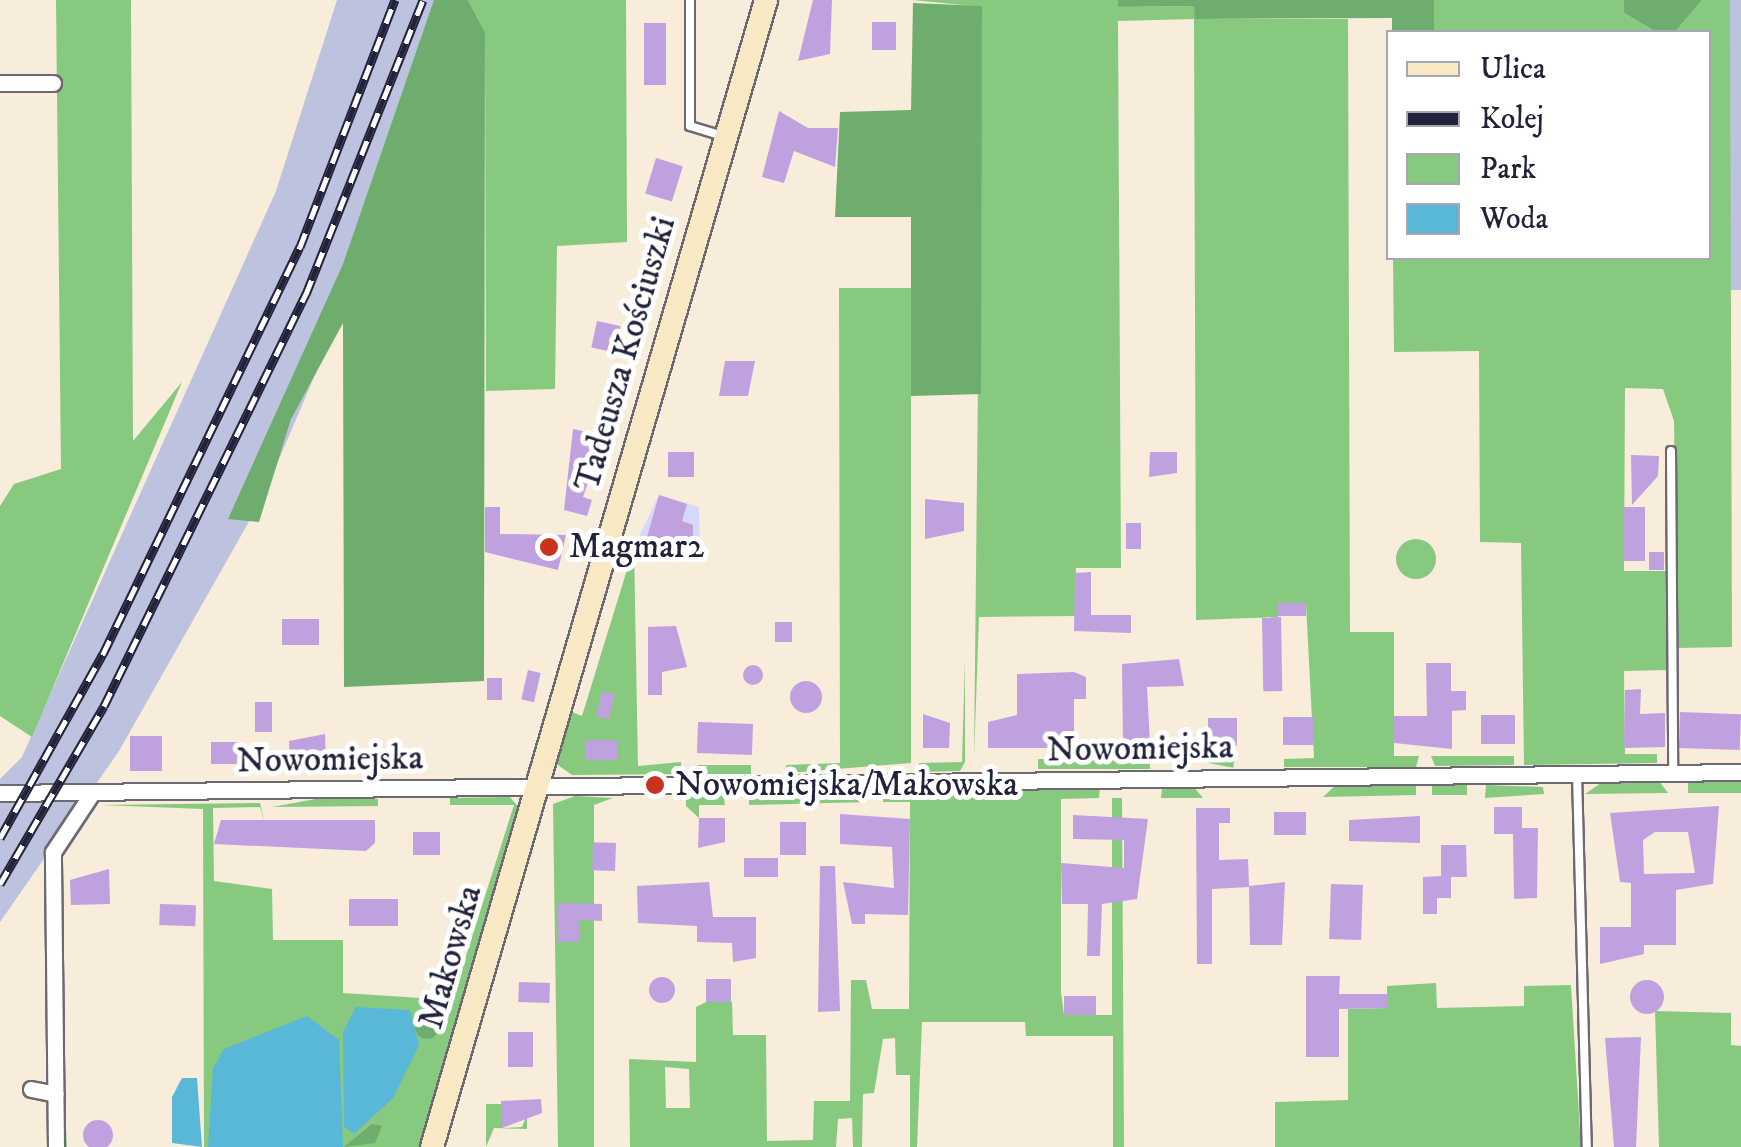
<!DOCTYPE html>
<html>
<head>
<meta charset="utf-8">
<style>
  body { margin:0 }
  #map { position:relative; width:1741px; height:1147px; overflow:hidden; background:#f8ecda; font-family:"IM FELL DW Pica",serif }
  div>[style] { position:absolute }
  [style*='--x'] { left:calc(var(--x)*1px); top:calc(var(--y)*1px); width:calc(var(--w)*1px); rotate:calc(var(--a)*1deg) }
  .built>* { inset:0; background:#d5d8f9 }
  .industrial>* { inset:0; background:#bdc3de; transform-origin:0 0 }
  .green>* { inset:0; background:#88c980; transform-origin:0 0 }
  .round { border-radius:50% }
  .forest>* { inset:0; background:#6ead6e }
  .water>* { inset:0; background:#59b8d7 }
  .building>* { inset:0; background:#c0a1e0; transform-origin:0 0 }
  .roads { filter:drop-shadow(2px 0 #6d6973) drop-shadow(-2px 0 #6d6973) drop-shadow(0 2px #6d6973) drop-shadow(0 -2px #6d6973) }
  .lane>* { height:8px; margin:-4px; padding:0 4px; transform-origin:4px; border-radius:4px; background:#fff }
  .street>* { height:15px; margin:-7.5px; padding:0 7.5px; transform-origin:7.5px; border-radius:7.5px; background:#fff }
  .secondary>* { height:22px; margin:-11px; padding:0 11px; transform-origin:11px; border-radius:11px; background:#f8e8c3 }
  .rail>* { height:9px; margin-top:-4.5px; transform-origin:0; background:repeating-linear-gradient(90deg,#fff 0 15px,#22223b 0 30px); box-sizing:border-box; border-block:2px solid #22223b }
  .dots>* { width:28px; height:28px; translate:-50% -50%; box-sizing:border-box; border:5px solid #fff; border-radius:50% }
  span { translate:-50% -50%; white-space:nowrap; text-align:center; line-height:1.15; -webkit-text-stroke:10px #fff; paint-order:stroke }
  .street-label { font-size:35px; color:#22223b }
  .poi-label { font-size:35px; color:#22223b }
  .left { translate:0 -50%; text-align:left }
  .legend { position:absolute; left:1386px; top:30px; width:325px; height:230px; box-sizing:border-box; background:#fff; border:2px solid #a7a7b1; margin:0; padding:12px 18px; list-style:none; font-size:30px; color:#22223b }
  .legend li { display:flex; align-items:center; gap:20px; height:50px }
  .legend b { width:50px; border:2px solid #a7a7b1 }
</style>
</head>
<body>
<div id="map">
  <div class="built">
    <i style="clip-path:polygon(659px 495px,699px 507px,700px 548px,634px 547px)"></i>
  </div>
  <div class="industrial">
    <i style="clip-path:polygon(337px 0,445px 0,360px 269px,263px 497px,119px 751px,0 922px,0 779px,22px 757px,276px 191px)"></i>
    <i style="left:1730px;top:0;width:11px;height:290px"></i>
  </div>
  <div class="green">
    <i style="clip-path:polygon(56px 0,131px 0,133px 441px,182px 382px,32px 737px,0 716px,0 506px,14px 484px,61px 469px)"></i>
    <i style="clip-path:polygon(468px 0,626px 0,627px 242px,557px 246px,555px 389px,486px 391px,485px 32px)"></i>
    <i style="clip-path:polygon(1118px 0,1119px 7px,1195px 6px,1196px 19px,1348px 19px,1350px 632px,1394px 632px,1394px 756px,1419px 756px,1416px 767px,1284px 767px,1284px 759px,1314px 758px,1306px 603px,1278px 603px,1278px 617px,1196px 620px,1194px 19px,1118px 21px,1121px 568px,1076px 568px,1075px 616px,979px 617px,974px 759px,982px 7px,913px 0)"></i>
    <i style="clip-path:polygon(1434px 0,1624px 0,1624px 13px,1656px 32px,1434px 32px)"></i>
    <i style="clip-path:polygon(1702px 0,1730px 0,1732px 647px,1677px 648px,1674px 421px,1663px 389px,1625px 388px,1624px 571px,1667px 571px,1668px 670px,1624px 671px,1625px 754px,1657px 754px,1657px 763px,1524px 765px,1521px 543px,1480px 542px,1479px 351px,1394px 352px,1393px 258px,1708px 258px,1708px 32px,1675px 32px)"></i>
    <i style="clip-path:polygon(839px 288px,911px 288px,911px 763px,787px 773px,786px 765px,840px 763px)"></i>
    <i class="round" style="left:1396px;top:539px;width:40px;height:40px"></i>
    <i style="clip-path:polygon(634px 547px,638px 766px,681px 762px,682px 774px,572px 775px,555px 763px,570px 711px,582px 716px)"></i>
    <i style="clip-path:polygon(965px 659px,965px 762px,960px 771px,920px 772px,919px 763px,962px 762px)"></i>
    <i style="clip-path:polygon(1431px 756px,1514px 756px,1514px 765px,1435px 766px)"></i>
    <i style="left:1235px;top:758px;width:10px;height:38px;rotate:101deg"></i>
    <i style="left:1150px;top:759px;width:10px;height:112px;rotate:90deg"></i>
    <i style="left:698px;top:765px;width:53px;height:9px"></i>
    <i style="left:1741px;top:779px;width:14px;height:53px;rotate:90deg"></i>
    <i style="clip-path:polygon(1604px 781px,1659px 781px,1668px 793px,1585px 794px)"></i>
    <i style="clip-path:polygon(1416px 784px,1416px 795px,1323px 797px,1336px 785px)"></i>
    <i style="left:1432px;top:784px;width:35px;height:11px"></i>
    <i style="clip-path:polygon(1486px 785px,1543px 787px,1544px 794px,1485px 798px)"></i>
    <i style="clip-path:polygon(1193px 786px,1203px 798px,1161px 798px,1162px 787px)"></i>
    <i style="clip-path:polygon(evenodd,1100px 787px,1099px 798px,1061px 799px,1061px 992px,1064px 1015px,1112px 1015px,1112px 798px,1122px 798px,1124px 1147px,1113px 1147px,1113px 1036px,1026px 1036px,1025px 1022px,922px 1022px,917px 1147px,910px 1147px,910px 1075px,896px 1075px,895px 1038px,883px 1039px,874px 1093px,863px 1094px,862px 1147px,853px 1147px,852px 1118px,838px 1119px,836px 1147px,630px 1147px,629px 1059px,696px 1062px,696px 1007px,706px 1002px,732px 1002px,733px 1035px,766px 1035px,767px 1141px,813px 1140px,814px 1101px,850px 1101px,851px 980px,866px 980px,872px 1009px,909px 1009px,910px 802px,883px 802px,883px 789px,1100px 787px,665px 1067px,689px 1069px,690px 1108px,666px 1108px,665px 1067px)"></i>
    <i style="clip-path:polygon(865px 790px,869px 802px,749px 805px,749px 791px,821px 791px,829px 800px,834px 791px)"></i>
    <i style="clip-path:polygon(723px 793px,725px 805px,699px 805px,699px 818px,686px 806px,686px 794px)"></i>
    <i style="clip-path:polygon(575px 796px,613px 798px,594px 805px,594px 1147px,558px 1147px,553px 804px)"></i>
    <i style="clip-path:polygon(510px 797px,520px 809px,420px 1147px,204px 1147px,203px 809px,101px 805px,260px 803px,264px 820px,260px 807px,213px 808px,214px 881px,272px 889px,273px 940px,343px 940px,343px 993px,452px 1000px,514px 805px,450px 805px,450px 798px)"></i>
    <i style="clip-path:polygon(321px 798px,378px 799px,378px 806px,272px 807px)"></i>
    <i style="clip-path:polygon(62px 846px,62px 1051px,67px 1147px,63px 1147px,56px 861px)"></i>
    <i style="clip-path:polygon(1436px 983px,1437px 1008px,1524px 1006px,1524px 986px,1571px 985px,1581px 1147px,1275px 1147px,1275px 1102px,1348px 1100px,1348px 1009px,1387px 1008px,1387px 986px)"></i>
    <i style="clip-path:polygon(1655px 1011px,1731px 1013px,1731px 1045px,1741px 1046px,1741px 1147px,1659px 1147px)"></i>
    <i style="clip-path:polygon(486px 1104px,502px 1104px,503px 1128px,522px 1127px,527px 1114px,527px 1129px,494px 1128px,486px 1147px)"></i>
  </div>
  <div class="forest">
    <i style="clip-path:polygon(434px 0,468px 0,485px 32px,484px 681px,344px 687px,343px 323px,291px 419px,259px 522px,228px 519px,343px 264px)"></i>
    <i style="clip-path:polygon(1118px 0,1434px 0,1434px 32px,1392px 32px,1392px 18px,1195px 19px,1194px 6px,1118px 7px)"></i>
    <i style="clip-path:polygon(1624px 0,1702px 0,1675px 32px,1656px 32px,1624px 13px)"></i>
    <i style="clip-path:polygon(913px 3px,982px 6px,981px 394px,911px 396px,911px 217px,835px 217px,840px 112px,911px 110px)"></i>
    <i class="round" style="left:415px;top:1015px;width:24px;height:24px"></i>
    <i style="clip-path:polygon(372px 1124px,382px 1126px,375px 1143px,344px 1147px)"></i>
  </div>
  <div class="water">
    <i style="clip-path:polygon(356px 1007px,410px 1010px,419px 1045px,393px 1098px,354px 1134px,344px 1127px,343px 1032px)"></i>
    <i style="clip-path:polygon(307px 1016px,339px 1040px,343px 1147px,208px 1147px,213px 1068px,224px 1049px)"></i>
    <i style="clip-path:polygon(182px 1078px,197px 1078px,202px 1147px,172px 1143px,172px 1097px)"></i>
  </div>
  <div class="building">
    <i style="clip-path:polygon(813px 0,832px 0,830px 54px,798px 61px)"></i>
    <i style="left:896px;top:22px;width:28px;height:24px;rotate:90deg"></i>
    <i style="left:644px;top:23px;width:22px;height:62px"></i>
    <i style="clip-path:polygon(779px 111px,808px 128px,838px 128px,835px 167px,794px 151px,784px 183px,762px 177px)"></i>
    <i style="left:656px;top:158px;width:28px;height:37px;rotate:17deg"></i>
    <i style="left:597px;top:321px;width:24px;height:27px;rotate:12deg"></i>
    <i style="clip-path:polygon(725px 361px,755px 361px,748px 396px,719px 396px)"></i>
    <i style="clip-path:polygon(573px 429px,604px 436px,583px 497px,592px 500px,587px 516px,564px 510px)"></i>
    <i style="left:668px;top:452px;width:26px;height:25px"></i>
    <i style="clip-path:polygon(1150px 452px,1177px 452px,1177px 473px,1149px 477px)"></i>
    <i style="clip-path:polygon(1631px 455px,1659px 456px,1658px 476px,1632px 505px)"></i>
    <i style="clip-path:polygon(659px 495px,687px 504px,682px 521px,693px 525px,693px 544px,645px 544px)"></i>
    <i style="clip-path:polygon(925px 499px,964px 503px,964px 531px,925px 539px)"></i>
    <i style="clip-path:polygon(485px 507px,500px 507px,500px 534px,566px 535px,558px 570px,485px 552px)"></i>
    <i style="left:1624px;top:507px;width:21px;height:54px"></i>
    <i style="left:1141px;top:523px;width:26px;height:15px;rotate:90deg"></i>
    <i style="left:1664px;top:552px;width:18px;height:15px;rotate:90deg"></i>
    <i style="clip-path:polygon(1091px 572px,1091px 615px,1131px 615px,1131px 633px,1074px 631px,1075px 573px)"></i>
    <i style="left:1278px;top:603px;width:28px;height:13px"></i>
    <i style="left:1281px;top:617px;width:74px;height:19px;rotate:89deg"></i>
    <i style="left:319px;top:619px;width:26px;height:37px;rotate:90deg"></i>
    <i style="left:775px;top:622px;width:17px;height:20px"></i>
    <i style="clip-path:polygon(676px 626px,687px 667px,662px 672px,662px 695px,648px 695px,648px 627px)"></i>
    <i style="clip-path:polygon(1179px 659px,1184px 686px,1147px 687px,1150px 744px,1123px 745px,1122px 664px)"></i>
    <i style="clip-path:polygon(1426px 663px,1451px 663px,1451px 691px,1466px 691px,1466px 710px,1452px 711px,1452px 749px,1394px 743px,1394px 716px,1427px 716px)"></i>
    <i class="round" style="left:743px;top:665px;width:20px;height:20px"></i>
    <i style="left:528px;top:670px;width:13px;height:30px;rotate:13deg"></i>
    <i style="clip-path:polygon(1074px 672px,1086px 677px,1086px 699px,1074px 699px,1074px 748px,988px 748px,988px 722px,1017px 715px,1017px 674px)"></i>
    <i style="left:487px;top:678px;width:15px;height:22px"></i>
    <i class="round" style="left:790px;top:681px;width:32px;height:32px"></i>
    <i style="clip-path:polygon(1641px 689px,1640px 714px,1665px 713px,1665px 747px,1624px 748px,1625px 690px)"></i>
    <i style="left:602px;top:691px;width:13px;height:26px;rotate:13deg"></i>
    <i style="left:255px;top:702px;width:17px;height:30px"></i>
    <i style="left:1680px;top:712px;width:61px;height:36px;rotate:2deg"></i>
    <i style="clip-path:polygon(923px 714px,950px 723px,949px 748px,923px 748px)"></i>
    <i style="left:1515px;top:715px;width:29px;height:34px;rotate:90deg"></i>
    <i style="left:1313px;top:717px;width:28px;height:30px;rotate:90deg"></i>
    <i style="left:1208px;top:718px;width:29px;height:28px"></i>
    <i style="left:753px;top:724px;width:31px;height:55px;rotate:92deg"></i>
    <i style="clip-path:polygon(325px 734px,326px 762px,290px 764px,289px 741px)"></i>
    <i style="left:130px;top:736px;width:32px;height:35px"></i>
    <i style="left:585px;top:740px;width:32px;height:20px"></i>
    <i style="left:211px;top:742px;width:28px;height:22px"></i>
    <i style="clip-path:polygon(evenodd,1719px 806px,1713px 884px,1676px 890px,1676px 945px,1644px 945px,1644px 954px,1600px 964px,1600px 927px,1631px 927px,1631px 883px,1620px 882px,1610px 813px,1719px 806px,1655px 832px,1688px 832px,1695px 873px,1644px 874px,1643px 840px,1655px 832px)"></i>
    <i style="clip-path:polygon(1494px 807px,1522px 807px,1522px 828px,1538px 828px,1537px 898px,1514px 899px,1513px 834px,1494px 834px)"></i>
    <i style="clip-path:polygon(1196px 808px,1230px 808px,1230px 823px,1219px 823px,1219px 860px,1248px 859px,1249px 886px,1285px 882px,1282px 945px,1250px 945px,1249px 887px,1212px 889px,1212px 964px,1197px 964px)"></i>
    <i style="left:1274px;top:812px;width:32px;height:23px"></i>
    <i style="clip-path:polygon(840px 814px,910px 819px,908px 915px,865px 914px,865px 924px,852px 924px,843px 882px,894px 888px,892px 847px,840px 844px)"></i>
    <i style="clip-path:polygon(1073px 815px,1148px 819px,1137px 899px,1102px 904px,1100px 956px,1087px 956px,1088px 904px,1062px 904px,1061px 863px,1124px 868px,1124px 840px,1073px 839px)"></i>
    <i style="clip-path:polygon(1420px 816px,1420px 843px,1349px 841px,1349px 820px)"></i>
    <i style="clip-path:polygon(699px 818px,725px 818px,725px 842px,698px 848px)"></i>
    <i style="clip-path:polygon(221px 820px,375px 820px,375px 843px,366px 851px,214px 844px)"></i>
    <i style="left:780px;top:822px;width:26px;height:33px"></i>
    <i style="left:440px;top:832px;width:23px;height:27px;rotate:90deg"></i>
    <i style="left:616px;top:843px;width:28px;height:23px;rotate:92deg"></i>
    <i style="clip-path:polygon(1441px 845px,1466px 845px,1467px 877px,1451px 877px,1451px 898px,1437px 898px,1437px 914px,1423px 914px,1423px 877px,1441px 876px)"></i>
    <i style="left:744px;top:858px;width:34px;height:19px"></i>
    <i style="clip-path:polygon(820px 866px,835px 866px,840px 1011px,818px 1012px)"></i>
    <i style="clip-path:polygon(109px 869px,110px 904px,71px 905px,70px 880px)"></i>
    <i style="clip-path:polygon(709px 882px,713px 917px,756px 917px,756px 958px,733px 962px,732px 943px,697px 942px,697px 926px,638px 923px,637px 886px)"></i>
    <i style="left:1331px;top:884px;width:32px;height:55px;rotate:2deg"></i>
    <i style="left:349px;top:899px;width:49px;height:27px"></i>
    <i style="clip-path:polygon(558px 903px,602px 904px,602px 921px,580px 920px,580px 942px,558px 942px)"></i>
    <i style="left:160px;top:904px;width:36px;height:21px;rotate:2deg"></i>
    <i style="clip-path:polygon(1306px 976px,1340px 976px,1339px 994px,1387px 994px,1388px 1008px,1339px 1009px,1339px 1057px,1306px 1057px)"></i>
    <i class="round" style="left:649px;top:977px;width:26px;height:26px"></i>
    <i style="left:706px;top:979px;width:25px;height:23px"></i>
    <i class="round" style="left:1630px;top:980px;width:34px;height:34px"></i>
    <i style="left:519px;top:982px;width:31px;height:20px;rotate:2deg"></i>
    <i style="left:1064px;top:996px;width:32px;height:19px"></i>
    <i style="left:533px;top:1032px;width:35px;height:25px;rotate:90deg"></i>
    <i style="clip-path:polygon(1641px 1037px,1636px 1147px,1614px 1147px,1605px 1038px)"></i>
    <i style="clip-path:polygon(541px 1099px,542px 1113px,502px 1128px,501px 1101px)"></i>
    <i class="round" style="left:83px;top:1120px;width:30px;height:30px"></i>
  </div>
  <div class="roads">
    <div class="lane">
      <i style="--x:690;--y:0;--w:126;--a:90"></i>
      <i style="--x:690;--y:126;--w:34;--a:17"></i>
      <i style="--x:1671;--y:451;--w:321;--a:89.6"></i>
      <i style="--x:1577;--y:774;--w:373;--a:88.5"></i>
    </div>
    <div class="street">
      <i style="--x:0;--y:83;--w:53;--a:0"></i>
      <i style="--x:0;--y:793;--w:1741;--a:-0.69"></i>
      <i style="--x:31;--y:1089;--w:25;--a:11"></i>
      <i style="--x:56;--y:1147;--w:295;--a:-90.6"></i>
      <i style="--x:53;--y:852;--w:71;--a:-56.5"></i>
    </div>
    <div class="secondary">
      <i style="--x:432;--y:1147;--w:1195;--a:-73.76"></i>
    </div>
  </div>
  <div class="rail">
    <i style="--x:0;--y:838;--w:211;--a:-60.8"></i>
    <i style="--x:103;--y:654;--w:452;--a:-64.2"></i>
    <i style="--x:300;--y:247;--w:265;--a:-69"></i>
    <i style="--x:0;--y:884;--w:206;--a:-59.7"></i>
    <i style="--x:104;--y:706;--w:459;--a:-63.9"></i>
    <i style="--x:306;--y:294;--w:316;--a:-68.3"></i>
  </div>
  <div class="dots">
    <i style="left:549px;top:547px;background:#c8321e"></i>
    <i style="left:655px;top:785px;background:#c8321e"></i>
  </div>
  <div class="street-label">
    <span style="left:626px;top:354px;rotate:-74deg">Tadeusza Kościuszki</span>
    <span style="left:1140px;top:749px;rotate:-1deg">Nowomiejska</span>
    <span style="left:330px;top:760px;rotate:-1deg">Nowomiejska</span>
    <span style="left:451px;top:957px;rotate:-74deg">Makowska</span>
  </div>
  <div class="poi-label">
    <span class="left" style="left:569px;top:547px">Magmar2</span>
    <span class="left" style="left:675px;top:785px">Nowomiejska/Makowska</span>
  </div>
  <ul class="legend">
  <li><b style="height:12px;background:#f8e8c3"></b>Ulica</li>
  <li><b style="height:12px;background:#22223b"></b>Kolej</li>
  <li><b style="height:28px;background:#88c980"></b>Park</li>
  <li><b style="height:28px;background:#59b8d7"></b>Woda</li>
  </ul>
</div>
</body>
</html>
